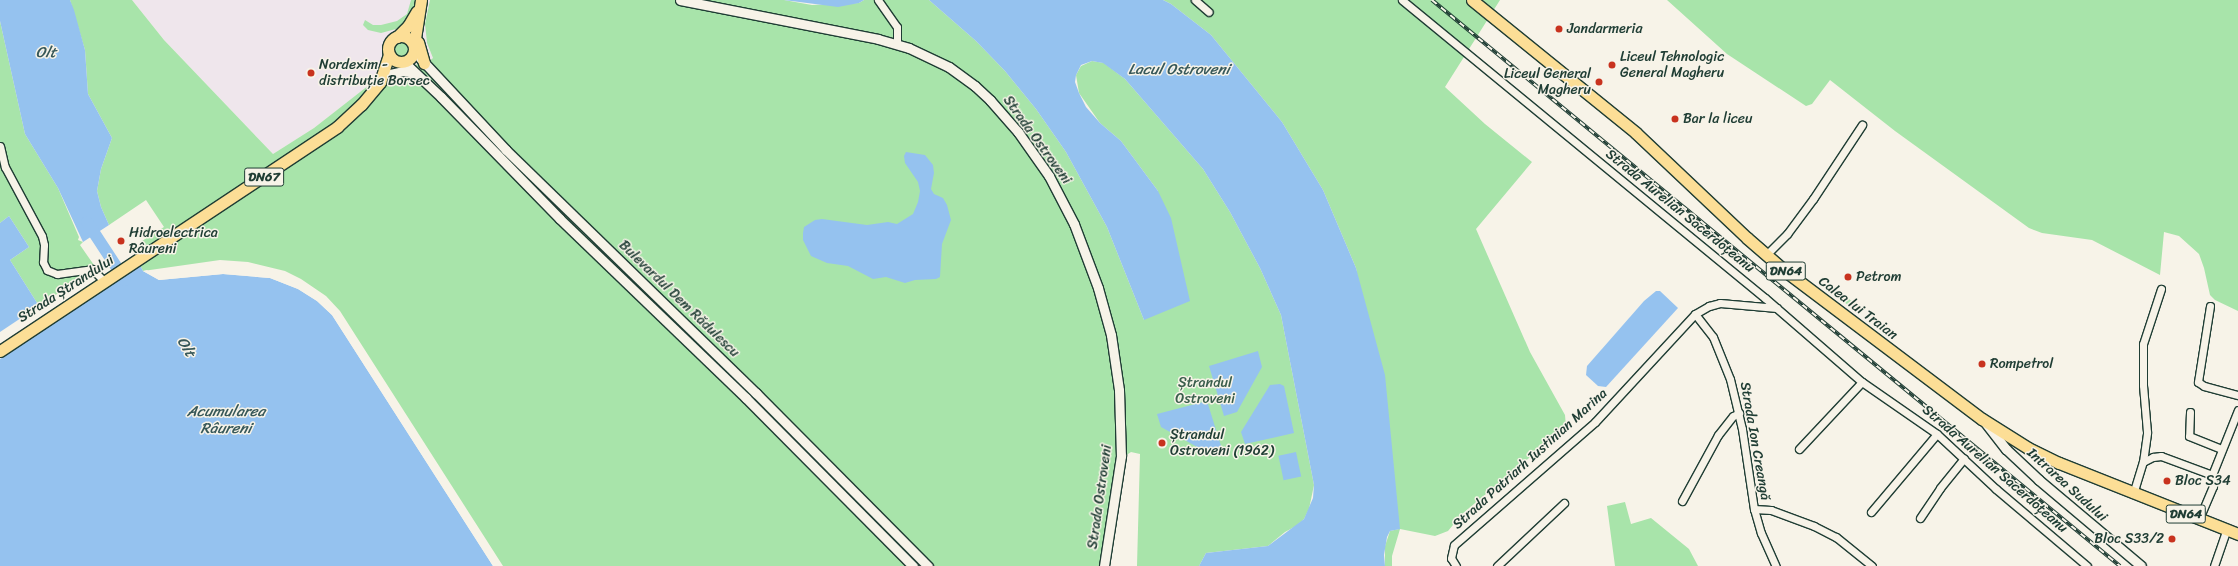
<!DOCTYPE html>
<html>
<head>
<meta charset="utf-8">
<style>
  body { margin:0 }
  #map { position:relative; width:2238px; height:566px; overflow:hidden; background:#f7f3e8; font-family:Sriracha,sans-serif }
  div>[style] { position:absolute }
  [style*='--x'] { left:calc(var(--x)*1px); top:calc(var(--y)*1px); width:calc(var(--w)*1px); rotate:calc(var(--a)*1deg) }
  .built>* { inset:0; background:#efe6ec }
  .green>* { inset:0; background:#a8e4aa }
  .round { border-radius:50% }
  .water>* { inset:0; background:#95c2ef; transform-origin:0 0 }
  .pier>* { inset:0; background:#f7f3e8 }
  .river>* { height:12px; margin:-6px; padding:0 6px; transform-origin:6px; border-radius:6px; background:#95c2ef }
  .roads { filter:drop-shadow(1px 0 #1f3d34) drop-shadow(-1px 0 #1f3d34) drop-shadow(0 1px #1f3d34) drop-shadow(0 -1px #1f3d34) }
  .street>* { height:7px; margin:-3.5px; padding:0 3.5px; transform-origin:3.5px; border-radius:3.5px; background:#f7f3e8 }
  .secondary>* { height:9px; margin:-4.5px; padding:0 4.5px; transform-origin:4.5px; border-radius:4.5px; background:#f7f3e8 }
  .primary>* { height:11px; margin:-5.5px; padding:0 5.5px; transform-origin:5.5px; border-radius:5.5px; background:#fcde96 }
  .primary>.ring { margin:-5.5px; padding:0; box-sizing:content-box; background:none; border:11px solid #fcde96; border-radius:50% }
  .rail>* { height:3.5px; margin-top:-1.75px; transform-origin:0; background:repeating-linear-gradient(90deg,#f7f3e8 0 6px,#1f3d34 0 12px); box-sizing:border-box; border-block:1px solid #1f3d34 }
  .dots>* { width:11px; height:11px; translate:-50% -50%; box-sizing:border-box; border:2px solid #f7f3e8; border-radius:50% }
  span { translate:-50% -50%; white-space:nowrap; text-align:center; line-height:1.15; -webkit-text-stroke:3px #f7f3e8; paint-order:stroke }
  .shield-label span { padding:1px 3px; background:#f7f3e8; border:1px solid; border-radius:3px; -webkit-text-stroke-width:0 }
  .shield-label { font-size:13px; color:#1f3d34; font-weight:700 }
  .poi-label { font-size:14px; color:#1f3d34 }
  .left { translate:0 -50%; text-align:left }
  .right { translate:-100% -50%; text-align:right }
  .street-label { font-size:14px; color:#1f3d34 }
  .park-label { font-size:14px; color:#3a5e4c }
  .water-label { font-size:15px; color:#375859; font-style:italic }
</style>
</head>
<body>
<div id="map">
  <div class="built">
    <i style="clip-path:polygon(132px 0,430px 0,425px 24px,427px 43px,433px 58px,407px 80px,378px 78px,314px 128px,273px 154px,164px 40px)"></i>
  </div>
  <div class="green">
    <i style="clip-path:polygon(70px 0,132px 0,164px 40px,273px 154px,314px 128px,378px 78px,407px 80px,419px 71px,415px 66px,418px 63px,422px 67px,433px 58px,427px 43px,425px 24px,430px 0,784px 0,812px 5px,859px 3px,864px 0,929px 0,976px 41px,1005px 71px,1036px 109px,1066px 152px,1107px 227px,1144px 320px,1158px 191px,1121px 141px,1100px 123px,1079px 93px,1076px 75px,1081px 66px,1092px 61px,1104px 63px,1125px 79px,1203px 169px,1230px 212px,1260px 268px,1281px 315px,1314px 485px,1309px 509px,1304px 519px,1296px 526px,1285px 532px,1268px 546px,1206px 553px,1199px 566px,1137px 566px,1140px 454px,1131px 452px,1125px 456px,1109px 566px,503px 566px,340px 311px,326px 296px,301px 279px,285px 271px,248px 262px,220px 260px,143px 271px,140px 265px,151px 257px,142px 241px,164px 227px,146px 200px,109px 225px,101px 207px,97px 191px,101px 169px,112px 138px,88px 94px,85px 50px)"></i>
    <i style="clip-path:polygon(411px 0,417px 0,414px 10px,404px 25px,396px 29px,381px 33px,368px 30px,363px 25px,365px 20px,373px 25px,381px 25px,397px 21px,407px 14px)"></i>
    <i style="clip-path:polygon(1163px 0,1500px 0,1445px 87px,1485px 124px,1532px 162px,1476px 229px,1530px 352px,1565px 415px,1566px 427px,1462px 514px,1448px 531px,1435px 536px,1400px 529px,1392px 556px,1392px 566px,1385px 566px,1385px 546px,1390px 531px,1399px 529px,1356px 268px,1323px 190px,1282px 122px,1211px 35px,1171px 4px)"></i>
    <i style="clip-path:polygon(1667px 0,2238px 0,2238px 311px,2215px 300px,2210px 295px,2204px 268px,2199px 254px,2179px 236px,2164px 232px,2160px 275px,2092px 240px,2042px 233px,2029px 228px,1895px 131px,1830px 80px,1812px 104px,1806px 106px,1727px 54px)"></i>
    <i style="clip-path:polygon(0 21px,25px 134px,58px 188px,79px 237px,78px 240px,83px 242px,80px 245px,96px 268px,39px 306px,10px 260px,29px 247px,9px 216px,0 223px)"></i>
    <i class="round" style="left:393px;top:41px;width:16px;height:16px"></i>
    <i style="clip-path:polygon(1832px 293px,1844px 295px,1859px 307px,1860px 314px)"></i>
    <i style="clip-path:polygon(1625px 502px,1631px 524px,1651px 518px,1689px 549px,1698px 566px,1615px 566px,1607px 506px)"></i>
  </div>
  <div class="water">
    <i style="clip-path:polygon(0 0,70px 0,74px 10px,85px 50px,88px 94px,112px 138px,101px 169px,97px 191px,101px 207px,109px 225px,83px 242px,58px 188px,25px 134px,0 21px)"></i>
    <i style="clip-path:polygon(784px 0,864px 0,859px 3px,838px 7px)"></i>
    <i style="clip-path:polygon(929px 0,1163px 0,1171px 4px,1211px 35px,1282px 122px,1323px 190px,1356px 268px,1385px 375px,1400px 529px,1390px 531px,1387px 537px,1384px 555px,1385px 566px,1199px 566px,1206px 553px,1268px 546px,1304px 519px,1313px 498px,1314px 485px,1281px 315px,1260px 268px,1230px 212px,1203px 169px,1125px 79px,1103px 63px,1092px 61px,1081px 65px,1076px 75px,1075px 82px,1079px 93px,1086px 107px,1100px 123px,1121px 141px,1158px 191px,1171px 218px,1190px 301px,1144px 320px,1107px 227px,1066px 152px,1036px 109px,1005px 71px,976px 41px)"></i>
    <i style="clip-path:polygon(906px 152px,925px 155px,933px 165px,934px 173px,931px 189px,934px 194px,943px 198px,947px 205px,951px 220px,942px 244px,940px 277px,936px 279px,915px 280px,905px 283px,886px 277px,873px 279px,848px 266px,827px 263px,811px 256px,803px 240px,803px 233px,804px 227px,815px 220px,822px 219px,867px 225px,888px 222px,897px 224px,913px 214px,918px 202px,920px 191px,918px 182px,905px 163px,904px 156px)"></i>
    <i style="clip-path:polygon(9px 216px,29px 247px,10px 260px,39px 306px,0 332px,0 223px)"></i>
    <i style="clip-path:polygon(140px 265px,143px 271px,159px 280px,223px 274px,270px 278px,298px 289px,317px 301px,332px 315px,493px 566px,0 566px,0 359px)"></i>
    <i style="clip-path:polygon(1656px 291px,1660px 291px,1678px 308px,1606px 387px,1598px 386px,1586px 375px,1587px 366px,1644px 301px)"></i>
    <i style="clip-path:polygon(1258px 351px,1262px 367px,1237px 412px,1224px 416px,1209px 366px)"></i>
    <i style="clip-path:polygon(1280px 384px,1284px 386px,1294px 433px,1245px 444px,1241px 432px,1270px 385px)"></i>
    <i style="clip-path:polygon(1207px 401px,1222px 449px,1208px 453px,1161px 427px,1157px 414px)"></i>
    <i style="left:1296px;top:452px;width:25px;height:18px;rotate:78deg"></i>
  </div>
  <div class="pier">
    <i style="clip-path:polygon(147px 270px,160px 278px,223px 272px,270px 276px,299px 287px,318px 300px,334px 314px,495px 566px,493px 566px,332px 315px,317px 301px,298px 289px,270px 278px,223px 274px,159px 280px,143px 271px)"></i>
  </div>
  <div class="river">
    <i style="--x:87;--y:222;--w:69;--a:56.8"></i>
  </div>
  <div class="roads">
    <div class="street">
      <i style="--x:878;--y:0;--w:33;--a:55"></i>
      <i style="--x:897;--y:27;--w:17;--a:90"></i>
      <i style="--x:1195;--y:0;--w:18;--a:41"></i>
      <i style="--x:1402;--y:0;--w:470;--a:39.4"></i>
      <i style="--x:1765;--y:298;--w:128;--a:40.9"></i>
      <i style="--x:1862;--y:382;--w:91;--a:34.7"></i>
      <i style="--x:1937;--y:434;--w:81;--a:43"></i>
      <i style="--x:1996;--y:489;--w:119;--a:40.2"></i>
      <i style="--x:0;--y:146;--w:22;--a:77"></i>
      <i style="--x:5;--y:167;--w:78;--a:61.8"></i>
      <i style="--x:42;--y:236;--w:9;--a:77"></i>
      <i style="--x:44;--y:245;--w:17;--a:93"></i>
      <i style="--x:43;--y:262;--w:9;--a:63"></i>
      <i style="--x:47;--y:270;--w:11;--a:22"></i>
      <i style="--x:57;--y:274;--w:35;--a:-8"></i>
      <i style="--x:92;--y:269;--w:18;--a:45"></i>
      <i style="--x:1766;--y:255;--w:30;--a:-45"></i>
      <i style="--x:1787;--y:234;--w:44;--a:-53.4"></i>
      <i style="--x:1813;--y:199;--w:89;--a:-56.5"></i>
      <i style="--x:2210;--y:306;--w:77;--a:99"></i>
      <i style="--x:2198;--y:382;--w:7;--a:34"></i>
      <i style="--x:2204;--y:386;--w:35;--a:15"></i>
      <i style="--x:1695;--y:314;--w:29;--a:52"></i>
      <i style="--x:1713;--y:337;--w:45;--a:68"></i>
      <i style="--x:1730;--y:379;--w:51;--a:76.5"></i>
      <i style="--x:1742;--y:429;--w:81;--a:81.5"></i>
      <i style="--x:1754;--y:509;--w:25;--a:74"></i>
      <i style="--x:1761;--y:533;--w:36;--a:66"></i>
      <i style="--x:2190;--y:412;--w:24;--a:92"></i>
      <i style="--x:2189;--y:436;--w:35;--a:22"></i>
      <i style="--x:1799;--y:449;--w:92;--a:-46.8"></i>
      <i style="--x:2143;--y:462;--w:11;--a:-27"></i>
      <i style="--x:2153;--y:457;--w:8;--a:-7"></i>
      <i style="--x:2161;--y:456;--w:54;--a:20.4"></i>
      <i style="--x:2133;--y:494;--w:34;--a:-73"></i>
      <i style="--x:2143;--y:462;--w:30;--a:-82"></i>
      <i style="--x:2147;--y:432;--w:47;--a:-94.9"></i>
      <i style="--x:2143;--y:385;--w:41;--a:-90"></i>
      <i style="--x:2143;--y:344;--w:58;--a:-71.9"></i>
      <i style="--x:1682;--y:501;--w:75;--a:-61.4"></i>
      <i style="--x:1718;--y:435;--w:24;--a:-52"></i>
      <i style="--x:1733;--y:416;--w:7;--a:-27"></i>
      <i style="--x:1754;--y:509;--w:17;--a:3"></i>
      <i style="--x:1771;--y:510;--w:46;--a:20.4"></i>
      <i style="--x:1814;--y:526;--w:25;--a:27"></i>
      <i style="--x:1836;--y:537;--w:46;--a:38.9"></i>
      <i style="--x:1871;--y:512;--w:102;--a:-49.8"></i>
      <i style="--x:1920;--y:518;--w:36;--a:-56"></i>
      <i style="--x:1940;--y:488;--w:38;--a:-51"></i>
      <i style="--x:2199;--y:519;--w:36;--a:-67"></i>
      <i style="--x:2213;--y:486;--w:11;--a:-95"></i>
      <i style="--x:2212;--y:475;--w:70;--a:-68.2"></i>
      <i style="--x:1456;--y:566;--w:9;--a:-122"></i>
      <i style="--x:1451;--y:558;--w:13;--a:-77"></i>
      <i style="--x:1454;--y:545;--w:187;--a:-41.1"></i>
      <i style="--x:1595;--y:422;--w:147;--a:-47.2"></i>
      <i style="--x:1695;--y:314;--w:16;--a:-30"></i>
      <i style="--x:1709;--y:306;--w:11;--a:-15"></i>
      <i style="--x:1720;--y:303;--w:57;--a:5"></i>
      <i style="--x:1497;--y:566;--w:92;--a:-43.2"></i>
      <i style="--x:2214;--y:566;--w:39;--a:-71"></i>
    </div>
    <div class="secondary">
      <i style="--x:680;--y:0;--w:202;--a:11.1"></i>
      <i style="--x:878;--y:39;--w:32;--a:16"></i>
      <i style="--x:909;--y:48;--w:44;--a:25.4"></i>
      <i style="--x:949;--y:67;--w:32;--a:36"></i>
      <i style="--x:975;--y:86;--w:21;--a:43"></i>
      <i style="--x:990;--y:100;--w:43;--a:48.8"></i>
      <i style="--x:1018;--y:132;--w:54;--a:54.8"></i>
      <i style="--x:1049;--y:176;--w:54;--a:62.5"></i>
      <i style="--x:1074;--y:224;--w:68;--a:69.4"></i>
      <i style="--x:1098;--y:288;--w:49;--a:74.5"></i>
      <i style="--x:1111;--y:335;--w:56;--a:81.7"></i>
      <i style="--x:1119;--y:390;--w:66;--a:88.3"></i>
      <i style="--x:1121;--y:456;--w:111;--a:98.8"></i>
      <i style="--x:420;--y:58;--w:126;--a:46.9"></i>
      <i style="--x:506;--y:150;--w:349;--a:44.2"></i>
      <i style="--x:756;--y:393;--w:244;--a:45.2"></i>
      <i style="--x:404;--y:62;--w:51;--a:43.4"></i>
      <i style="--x:441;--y:97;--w:170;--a:45.7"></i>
      <i style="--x:560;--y:219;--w:258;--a:43.9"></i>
      <i style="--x:746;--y:398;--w:237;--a:45.2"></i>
      <i style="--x:390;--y:74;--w:13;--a:-13"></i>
      <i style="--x:403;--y:71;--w:12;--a:9"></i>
      <i style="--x:1984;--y:421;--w:36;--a:52"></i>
      <i style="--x:2006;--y:449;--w:45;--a:43.2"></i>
      <i style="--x:2039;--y:480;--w:133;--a:40.1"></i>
    </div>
    <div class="primary">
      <i style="--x:1472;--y:0;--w:211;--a:39"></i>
      <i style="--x:1636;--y:133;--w:153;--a:43.4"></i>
      <i style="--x:1747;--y:238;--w:49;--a:40.9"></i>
      <i style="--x:1784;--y:270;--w:248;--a:37"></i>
      <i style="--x:1982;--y:419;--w:54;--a:32.2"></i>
      <i style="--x:2028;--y:448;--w:34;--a:26"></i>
      <i style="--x:2059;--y:463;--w:193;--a:21.6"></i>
      <i class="ring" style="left:388px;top:36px;width:15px;height:15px"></i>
      <i style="--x:397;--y:37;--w:16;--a:-45"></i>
      <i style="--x:408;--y:26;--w:17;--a:-59"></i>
      <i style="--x:418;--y:42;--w:22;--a:74"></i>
      <i style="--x:414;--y:45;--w:46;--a:-81.2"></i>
      <i style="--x:0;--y:351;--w:405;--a:-33.6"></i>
      <i style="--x:337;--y:127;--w:33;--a:-43"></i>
      <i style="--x:361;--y:105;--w:30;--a:-50"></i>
      <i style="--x:380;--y:82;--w:28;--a:-72"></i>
    </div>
  </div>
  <div class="rail">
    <i style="--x:1432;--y:0;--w:891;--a:39.44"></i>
  </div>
  <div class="dots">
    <i style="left:1559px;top:29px;background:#c8321e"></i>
    <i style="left:1612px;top:65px;background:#c8321e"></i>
    <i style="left:311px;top:73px;background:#c8321e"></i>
    <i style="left:1599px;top:82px;background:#c8321e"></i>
    <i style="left:1675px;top:119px;background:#c8321e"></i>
    <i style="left:121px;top:241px;background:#c8321e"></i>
    <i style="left:1848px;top:277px;background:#c8321e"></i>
    <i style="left:1982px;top:364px;background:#c8321e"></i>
    <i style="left:1162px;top:443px;background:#c8321e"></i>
    <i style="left:2167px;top:481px;background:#c8321e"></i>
    <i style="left:2172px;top:539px;background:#c8321e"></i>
  </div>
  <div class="shield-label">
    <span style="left:264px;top:177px">DN67</span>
    <span style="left:1786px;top:271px">DN64</span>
    <span style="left:2186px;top:514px">DN64</span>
  </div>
  <div class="poi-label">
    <span class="left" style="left:1567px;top:29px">Jandarmeria</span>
    <span class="left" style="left:1620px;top:65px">Liceul Tehnologic<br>General Magheru</span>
    <span class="left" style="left:319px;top:73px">Nordexim -<br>distribuție Borsec</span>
    <span class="right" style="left:1591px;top:82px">Liceul General<br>Magheru</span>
    <span class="left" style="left:1683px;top:119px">Bar la liceu</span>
    <span class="left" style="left:129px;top:241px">Hidroelectrica<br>Râureni</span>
    <span class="left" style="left:1856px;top:277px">Petrom</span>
    <span class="left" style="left:1990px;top:364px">Rompetrol</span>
    <span class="left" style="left:1170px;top:443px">Ștrandul<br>Ostroveni (1962)</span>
    <span class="left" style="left:2175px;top:481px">Bloc S34</span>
    <span class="right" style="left:2164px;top:539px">Bloc S33/2</span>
  </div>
  <div class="street-label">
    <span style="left:1037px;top:140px;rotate:54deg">Strada Ostroveni</span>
    <span style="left:1680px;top:211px;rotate:39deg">Strada Aurelian Sacerdoțeanu</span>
    <span style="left:66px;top:289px;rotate:-33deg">Strada Ștrandului</span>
    <span style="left:679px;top:299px;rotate:44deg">Bulevardul Dem Rădulescu</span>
    <span style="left:1858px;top:308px;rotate:37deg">Calea lui Traian</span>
    <span style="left:1755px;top:441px;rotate:80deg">Strada Ion Creangă</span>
    <span style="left:1530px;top:459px;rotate:-42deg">Strada Patriarh Iustinian Marina</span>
    <span style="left:1995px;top:469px;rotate:41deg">Strada Aurelian Sacerdoțeanu</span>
    <span style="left:2067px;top:485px;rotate:42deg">Intrarea Sudului</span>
    <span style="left:1100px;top:497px;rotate:-82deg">Strada Ostroveni</span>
  </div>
  <div class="park-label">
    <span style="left:1205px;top:391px">Ștrandul<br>Ostroveni</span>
  </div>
  <div class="water-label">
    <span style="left:46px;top:53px">Olt</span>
    <span style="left:1179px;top:70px">Lacul Ostroveni</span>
    <span style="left:186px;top:347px;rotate:59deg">Olt</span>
    <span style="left:226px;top:420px">Acumularea<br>Râureni</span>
  </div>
</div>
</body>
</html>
